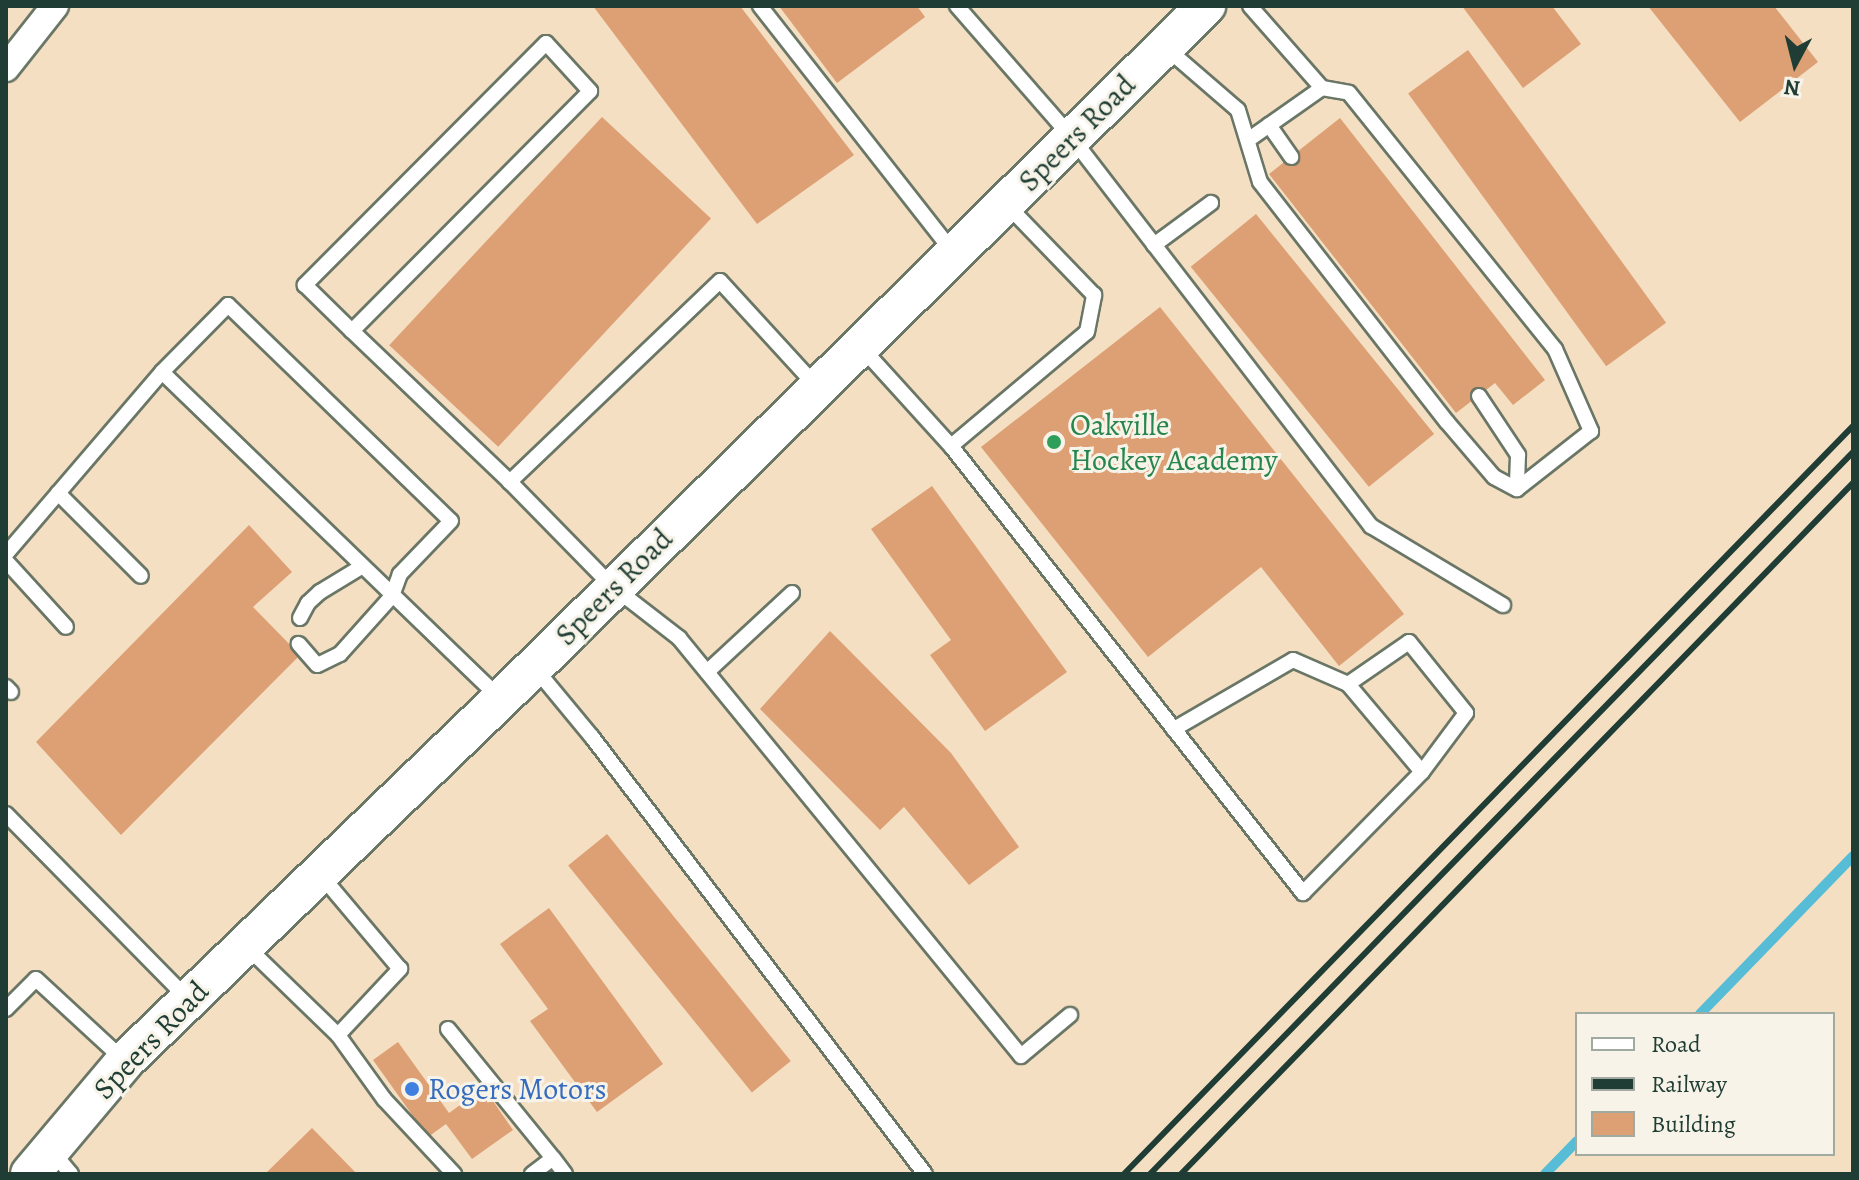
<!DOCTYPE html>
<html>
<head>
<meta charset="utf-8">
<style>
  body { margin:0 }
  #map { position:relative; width:1859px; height:1180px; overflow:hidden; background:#f4dfc3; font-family:Alegreya,serif }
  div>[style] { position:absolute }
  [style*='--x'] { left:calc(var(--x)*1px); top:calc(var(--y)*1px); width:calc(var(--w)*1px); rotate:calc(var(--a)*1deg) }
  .stream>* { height:10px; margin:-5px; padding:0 5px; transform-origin:5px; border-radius:5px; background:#57bcd6 }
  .building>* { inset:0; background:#dd9f74; transform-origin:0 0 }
  .roads { filter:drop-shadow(2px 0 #6a7666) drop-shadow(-2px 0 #6a7666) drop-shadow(0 2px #6a7666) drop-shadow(0 -2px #6a7666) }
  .lane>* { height:14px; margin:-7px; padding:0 7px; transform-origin:7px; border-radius:7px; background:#fff }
  .street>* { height:26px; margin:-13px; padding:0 13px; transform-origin:13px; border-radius:13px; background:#fff }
  .secondary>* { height:38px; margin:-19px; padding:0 19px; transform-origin:19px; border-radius:19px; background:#fff }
  .rail>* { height:6px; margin:-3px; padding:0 3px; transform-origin:3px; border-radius:3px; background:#1f3d34 }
  .dots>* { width:22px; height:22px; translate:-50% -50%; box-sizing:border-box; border:4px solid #f7f3e8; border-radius:50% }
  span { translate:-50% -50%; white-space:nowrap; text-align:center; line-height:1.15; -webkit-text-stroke:6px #f7f3e8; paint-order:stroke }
  .street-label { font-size:30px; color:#1f3d34 }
  .leisure-label { font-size:30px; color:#27864d }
  .left { translate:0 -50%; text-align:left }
  .shop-label { font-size:30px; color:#366cbe }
  .frame { position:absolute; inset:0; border:8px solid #1f3d34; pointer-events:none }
  .legend { position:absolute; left:1575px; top:1012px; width:260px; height:144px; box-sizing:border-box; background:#f7f3e8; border:2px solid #a1aaa0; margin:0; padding:10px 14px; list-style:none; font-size:24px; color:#1f3d34 }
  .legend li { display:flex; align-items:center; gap:16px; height:40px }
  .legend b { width:40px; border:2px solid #a1aaa0 }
  .north { position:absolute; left:1755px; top:24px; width:80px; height:80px; -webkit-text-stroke:6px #f7f3e8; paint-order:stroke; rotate:187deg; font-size:22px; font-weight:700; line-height:32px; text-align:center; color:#1f3d34 }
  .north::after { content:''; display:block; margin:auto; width:28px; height:36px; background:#1f3d34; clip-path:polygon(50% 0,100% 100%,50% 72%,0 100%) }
</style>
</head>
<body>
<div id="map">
  <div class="stream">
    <i style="--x:1700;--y:1014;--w:220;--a:-45.9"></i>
    <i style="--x:1545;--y:1174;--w:46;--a:-45.9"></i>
  </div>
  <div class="building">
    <i style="clip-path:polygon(593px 6px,740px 6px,854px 155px,757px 224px)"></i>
    <i style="clip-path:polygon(779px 6px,917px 6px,925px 17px,837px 83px)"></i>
    <i style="clip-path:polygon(1462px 6px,1552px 6px,1581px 44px,1523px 88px)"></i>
    <i style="clip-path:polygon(1648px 6px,1774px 6px,1818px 62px,1740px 122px)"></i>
    <i style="left:1468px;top:50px;width:337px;height:74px;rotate:54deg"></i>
    <i style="left:602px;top:117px;width:149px;height:312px;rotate:43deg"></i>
    <i style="clip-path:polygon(1340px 118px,1545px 380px,1513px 405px,1495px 383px,1456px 413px,1269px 174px)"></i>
    <i style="left:1256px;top:214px;width:283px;height:84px;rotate:51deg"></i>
    <i style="clip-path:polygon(1160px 307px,1404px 614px,1339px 666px,1261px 567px,1148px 657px,981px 447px)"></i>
    <i style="clip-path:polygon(932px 486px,1067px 672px,985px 731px,930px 655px,951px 640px,871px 529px)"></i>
    <i style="clip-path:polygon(249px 525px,292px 572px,253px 607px,300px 655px,121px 835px,36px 742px)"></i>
    <i style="clip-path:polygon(830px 631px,951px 753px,1019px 847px,969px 885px,904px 807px,880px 830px,760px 709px)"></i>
    <i style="left:607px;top:834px;width:292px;height:50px;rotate:51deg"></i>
    <i style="clip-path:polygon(549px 908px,663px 1064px,597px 1112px,530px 1021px,548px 1009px,500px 944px)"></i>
    <i style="clip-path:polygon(398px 1042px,449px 1113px,484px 1088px,513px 1130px,472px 1159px,446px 1124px,428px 1137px,373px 1060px)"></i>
    <i style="clip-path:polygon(312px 1128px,357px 1174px,265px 1174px)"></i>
  </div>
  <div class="roads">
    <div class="lane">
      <i style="--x:760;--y:6;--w:314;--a:51.9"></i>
      <i style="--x:957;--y:6;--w:175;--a:48.9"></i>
      <i style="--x:1072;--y:138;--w:490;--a:52.4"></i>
      <i style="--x:1371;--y:526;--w:154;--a:30.9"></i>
      <i style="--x:1165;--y:47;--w:96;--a:40.8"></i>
      <i style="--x:1238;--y:110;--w:75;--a:73"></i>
      <i style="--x:1260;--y:182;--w:304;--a:52.1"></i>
      <i style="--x:1447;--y:422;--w:72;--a:49.5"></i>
      <i style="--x:1494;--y:477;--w:26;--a:28"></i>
      <i style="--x:1322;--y:88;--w:27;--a:10"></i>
      <i style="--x:1349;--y:93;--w:329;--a:51.2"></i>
      <i style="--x:1555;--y:349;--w:90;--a:66.3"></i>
      <i style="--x:1591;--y:431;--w:94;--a:141.9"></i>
      <i style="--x:1269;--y:125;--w:39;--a:55"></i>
      <i style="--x:1248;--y:140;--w:90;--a:-35.1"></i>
      <i style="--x:1322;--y:88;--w:109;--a:-131.3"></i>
      <i style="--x:1154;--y:245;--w:71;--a:-36.4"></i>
      <i style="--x:352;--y:331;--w:338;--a:-45.2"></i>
      <i style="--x:590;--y:91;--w:65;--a:-132.5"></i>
      <i style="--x:546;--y:43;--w:342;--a:134.9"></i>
      <i style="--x:305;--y:285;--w:66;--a:44.4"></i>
      <i style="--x:352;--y:331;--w:219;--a:43.7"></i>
      <i style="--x:862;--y:348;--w:132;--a:47.8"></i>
      <i style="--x:951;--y:446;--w:177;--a:-40"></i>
      <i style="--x:1087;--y:332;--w:38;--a:-79"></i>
      <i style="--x:1094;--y:295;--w:127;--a:-134"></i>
      <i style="--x:162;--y:372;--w:94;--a:-45.4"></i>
      <i style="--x:228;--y:305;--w:310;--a:44.1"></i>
      <i style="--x:451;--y:521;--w:74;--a:133.9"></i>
      <i style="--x:400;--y:574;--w:23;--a:110"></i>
      <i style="--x:392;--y:596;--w:78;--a:131.9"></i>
      <i style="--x:340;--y:654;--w:25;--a:154"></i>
      <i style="--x:317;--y:665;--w:28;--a:-131"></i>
      <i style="--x:818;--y:388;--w:145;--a:-132.5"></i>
      <i style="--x:720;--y:281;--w:291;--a:136.3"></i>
      <i style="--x:510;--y:482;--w:146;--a:45.6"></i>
      <i style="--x:612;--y:586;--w:85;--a:37.8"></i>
      <i style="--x:679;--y:638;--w:540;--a:50.71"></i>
      <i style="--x:1021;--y:1056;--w:64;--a:-39.9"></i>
      <i style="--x:1479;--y:396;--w:71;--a:56.5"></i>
      <i style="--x:1518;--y:455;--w:34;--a:92"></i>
      <i style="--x:951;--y:446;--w:569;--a:51.78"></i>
      <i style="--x:1303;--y:893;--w:170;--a:-45.5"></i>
      <i style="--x:1422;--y:772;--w:115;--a:-130.1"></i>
      <i style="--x:1348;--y:684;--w:60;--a:-156.4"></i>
      <i style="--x:1293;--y:660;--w:138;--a:149.9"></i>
      <i style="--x:58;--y:493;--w:117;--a:45"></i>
      <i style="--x:6;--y:554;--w:240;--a:-49.4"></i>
      <i style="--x:162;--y:372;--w:467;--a:44"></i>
      <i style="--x:6;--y:561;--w:89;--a:47.7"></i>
      <i style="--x:300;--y:618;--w:17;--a:-62"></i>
      <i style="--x:308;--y:603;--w:16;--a:-43"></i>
      <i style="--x:320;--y:592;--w:50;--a:-31.2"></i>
      <i style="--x:534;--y:667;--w:91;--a:50.4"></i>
      <i style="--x:592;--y:737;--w:549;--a:52.69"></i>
      <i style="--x:707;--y:672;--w:116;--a:-42.9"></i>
      <i style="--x:1348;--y:684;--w:74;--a:-34.5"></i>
      <i style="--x:1409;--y:642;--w:91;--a:51.2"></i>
      <i style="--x:1466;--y:713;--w:74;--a:126.7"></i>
      <i style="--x:6;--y:687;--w:7;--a:45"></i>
      <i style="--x:6;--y:814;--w:260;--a:45.5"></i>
      <i style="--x:245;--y:945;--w:129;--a:44.1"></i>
      <i style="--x:338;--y:1035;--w:91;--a:-46.8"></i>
      <i style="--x:400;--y:969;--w:124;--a:-130.1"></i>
      <i style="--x:6;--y:1009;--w:42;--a:-45"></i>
      <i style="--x:36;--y:979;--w:121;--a:42.7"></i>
      <i style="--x:448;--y:1029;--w:166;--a:50.9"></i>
      <i style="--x:338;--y:1035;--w:79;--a:54.3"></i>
      <i style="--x:384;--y:1099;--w:103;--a:47"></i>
      <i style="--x:51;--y:1150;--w:31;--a:50"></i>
      <i style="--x:532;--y:1174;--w:26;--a:-37"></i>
      <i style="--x:553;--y:1158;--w:20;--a:53"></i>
    </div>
    <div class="street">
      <i style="--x:6;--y:68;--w:79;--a:-51.7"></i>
    </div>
    <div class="secondary">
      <i style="--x:30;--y:1174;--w:148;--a:-49.9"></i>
      <i style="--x:125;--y:1061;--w:568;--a:-43.93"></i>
      <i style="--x:534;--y:667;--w:943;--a:-44.53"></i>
    </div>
  </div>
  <div class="rail">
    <i style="--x:1124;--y:1174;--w:1044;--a:-45.74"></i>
    <i style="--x:1150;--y:1174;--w:1008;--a:-45.76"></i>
    <i style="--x:1181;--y:1174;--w:964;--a:-45.8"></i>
  </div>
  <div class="dots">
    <i style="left:1054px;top:442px;background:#2e9e5b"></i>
    <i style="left:412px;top:1089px;background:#3f7fe0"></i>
  </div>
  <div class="street-label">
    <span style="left:1077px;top:133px;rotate:-45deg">Speers Road</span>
    <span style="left:614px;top:587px;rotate:-45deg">Speers Road</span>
    <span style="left:151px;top:1040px;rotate:-46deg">Speers Road</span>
  </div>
  <div class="leisure-label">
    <span class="left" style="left:1070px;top:442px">Oakville<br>Hockey Academy</span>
  </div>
  <div class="shop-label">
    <span class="left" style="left:428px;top:1089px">Rogers Motors</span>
  </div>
  <div class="frame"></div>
  <ul class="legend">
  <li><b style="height:10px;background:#fff"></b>Road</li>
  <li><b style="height:10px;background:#1f3d34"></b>Railway</li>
  <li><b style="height:22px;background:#dd9f74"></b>Building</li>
  </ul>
  <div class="north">N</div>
</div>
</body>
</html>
